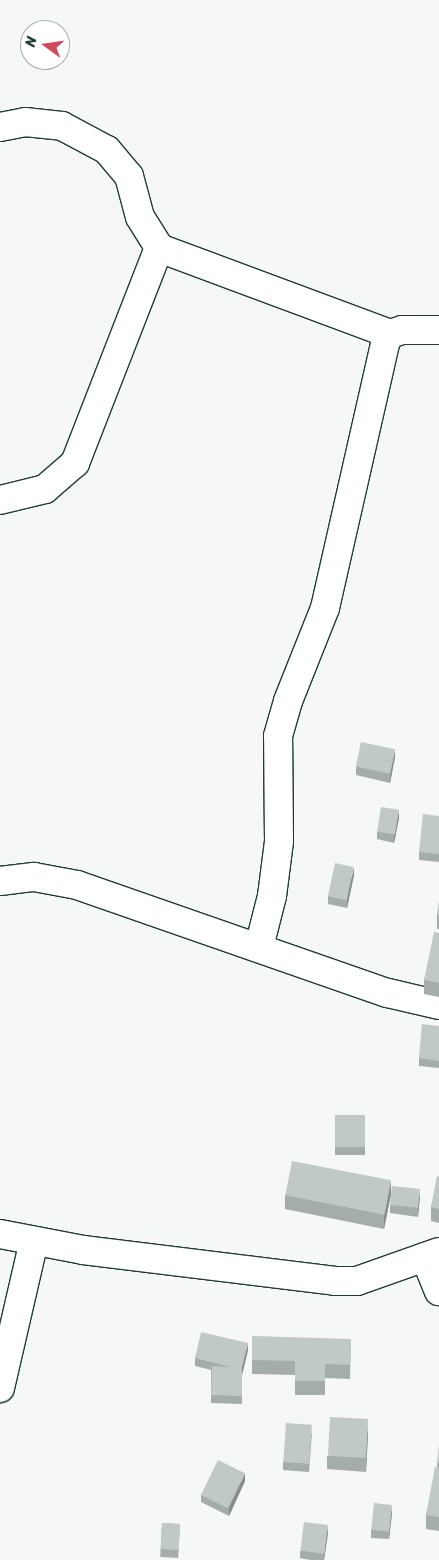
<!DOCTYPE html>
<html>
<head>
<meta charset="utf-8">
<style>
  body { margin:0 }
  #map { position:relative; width:439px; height:1560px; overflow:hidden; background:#f6f7f7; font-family:Sriracha,sans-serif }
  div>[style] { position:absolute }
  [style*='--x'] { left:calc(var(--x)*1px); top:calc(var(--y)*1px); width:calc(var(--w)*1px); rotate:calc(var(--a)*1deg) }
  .roads { filter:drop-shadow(1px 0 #1f3d34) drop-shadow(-1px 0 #1f3d34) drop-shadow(0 1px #1f3d34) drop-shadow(0 -1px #1f3d34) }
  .street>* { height:28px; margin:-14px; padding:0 14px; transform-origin:14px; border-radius:14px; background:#fff }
  .wall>* { inset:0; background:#a5adaa; transform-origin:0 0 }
  .shaded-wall>* { inset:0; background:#868d8b }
  .building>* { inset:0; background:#c0c9c6; transform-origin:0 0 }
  span { translate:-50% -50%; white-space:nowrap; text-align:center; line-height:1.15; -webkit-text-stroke:5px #fff; paint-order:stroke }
  .north { position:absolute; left:20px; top:20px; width:50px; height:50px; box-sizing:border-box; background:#fff; border:1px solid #a5b1ae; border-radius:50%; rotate:284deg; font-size:14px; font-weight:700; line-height:20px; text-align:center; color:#1f3d34 }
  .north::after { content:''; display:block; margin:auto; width:18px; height:22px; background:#d1495b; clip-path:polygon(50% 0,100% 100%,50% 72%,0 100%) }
</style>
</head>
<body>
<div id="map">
  <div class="roads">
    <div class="street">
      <i style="--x:0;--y:127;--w:25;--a:-11"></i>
      <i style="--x:25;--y:122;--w:37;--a:6"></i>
      <i style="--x:62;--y:126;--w:51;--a:28.1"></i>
      <i style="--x:107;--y:150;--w:34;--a:50"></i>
      <i style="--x:129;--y:176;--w:42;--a:75"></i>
      <i style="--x:140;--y:217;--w:36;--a:58"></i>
      <i style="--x:159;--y:248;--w:246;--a:20.4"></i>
      <i style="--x:0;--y:500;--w:46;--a:-13.7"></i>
      <i style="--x:45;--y:489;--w:40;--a:-41"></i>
      <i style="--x:75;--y:463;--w:231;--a:-68.7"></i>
      <i style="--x:0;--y:881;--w:34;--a:-7"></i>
      <i style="--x:34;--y:877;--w:44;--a:10.5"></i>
      <i style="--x:77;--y:885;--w:329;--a:19.2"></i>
      <i style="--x:388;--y:993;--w:52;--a:13.2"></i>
      <i style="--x:259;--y:947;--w:53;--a:-75.7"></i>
      <i style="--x:272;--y:896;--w:55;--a:-82.7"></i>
      <i style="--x:279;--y:841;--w:105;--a:-90.5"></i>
      <i style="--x:278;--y:736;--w:36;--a:-74"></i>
      <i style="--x:288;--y:701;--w:100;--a:-68.3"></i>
      <i style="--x:325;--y:608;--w:272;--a:-77.2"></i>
      <i style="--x:385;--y:343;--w:10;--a:-61"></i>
      <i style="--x:390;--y:334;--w:13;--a:-18"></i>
      <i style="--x:402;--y:330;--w:37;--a:0"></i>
      <i style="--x:0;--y:1234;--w:85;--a:10.9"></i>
      <i style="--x:83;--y:1250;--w:254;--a:7"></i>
      <i style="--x:335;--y:1281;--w:22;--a:0"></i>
      <i style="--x:357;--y:1281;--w:87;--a:-19.5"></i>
      <i style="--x:425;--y:1257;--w:37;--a:68"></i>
      <i style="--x:0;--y:1388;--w:151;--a:-77"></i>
    </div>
  </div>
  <div class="wall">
    <i style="clip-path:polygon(395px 757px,390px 783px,356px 775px,356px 767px)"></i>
    <i style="clip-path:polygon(439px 816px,439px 862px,419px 860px,419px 852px)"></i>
    <i style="clip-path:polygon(399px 818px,394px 843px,377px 839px,377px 832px)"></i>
    <i style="clip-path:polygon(354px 875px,347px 908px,328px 904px,328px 896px)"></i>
    <i style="clip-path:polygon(439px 902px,439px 929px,437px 929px,437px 915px)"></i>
    <i style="clip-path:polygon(439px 933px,439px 997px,424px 994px,424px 980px)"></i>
    <i style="clip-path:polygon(439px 1026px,439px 1068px,419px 1066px,419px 1058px)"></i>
    <i style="left:335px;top:1115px;width:30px;height:40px"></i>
    <i style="clip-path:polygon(439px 1177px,439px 1223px,431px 1221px,431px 1207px)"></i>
    <i style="clip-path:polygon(391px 1194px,384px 1229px,285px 1209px,285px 1195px)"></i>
    <i style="clip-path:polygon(420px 1196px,418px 1217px,390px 1213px,390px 1205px)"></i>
    <i style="clip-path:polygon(351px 1339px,350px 1379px,325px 1378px,325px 1395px,295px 1395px,295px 1375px,252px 1374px,252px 1360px)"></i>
    <i style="clip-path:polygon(248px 1350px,242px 1375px,242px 1404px,211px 1403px,211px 1370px,195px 1366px,195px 1358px)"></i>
    <i style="clip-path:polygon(312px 1433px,309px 1472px,283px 1470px,283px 1462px)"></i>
    <i style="clip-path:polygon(368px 1433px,366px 1472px,327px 1469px,327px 1456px)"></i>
    <i style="clip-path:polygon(439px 1446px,439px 1531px,426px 1529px,426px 1515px,437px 1467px)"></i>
    <i style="clip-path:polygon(245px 1481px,229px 1516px,201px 1502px,201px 1495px)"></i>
    <i style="clip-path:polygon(392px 1513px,389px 1539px,371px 1538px,371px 1530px)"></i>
    <i style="left:162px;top:1523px;width:18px;height:34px;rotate:3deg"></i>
    <i style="clip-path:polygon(328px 1533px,324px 1560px,310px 1560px,300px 1558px,300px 1551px)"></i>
  </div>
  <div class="shaded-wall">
    <i style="clip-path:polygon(395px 749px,395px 757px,390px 783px,390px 775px)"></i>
    <i style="clip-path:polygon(399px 810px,399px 818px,394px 843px,394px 835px)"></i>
    <i style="clip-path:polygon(354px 867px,354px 875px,347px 908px,347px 900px)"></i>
    <i style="clip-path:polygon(391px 1180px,391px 1194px,384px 1229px,384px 1215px)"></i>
    <i style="clip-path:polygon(420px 1189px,420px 1196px,418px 1217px,418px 1209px)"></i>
    <i style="clip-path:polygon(248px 1343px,248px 1350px,242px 1375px,242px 1367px)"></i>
    <i style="clip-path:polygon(368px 1419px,368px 1433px,366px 1472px,366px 1458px)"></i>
    <i style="clip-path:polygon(245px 1473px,245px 1481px,229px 1516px,229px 1508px)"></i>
    <i style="clip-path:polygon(392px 1505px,392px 1513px,389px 1539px,389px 1532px)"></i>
    <i style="clip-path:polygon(328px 1525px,328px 1533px,324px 1560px,324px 1554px)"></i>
  </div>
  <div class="building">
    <i style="left:361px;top:742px;width:35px;height:25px;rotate:12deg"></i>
    <i style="left:381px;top:807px;width:18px;height:25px;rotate:9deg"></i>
    <i style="clip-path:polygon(423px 814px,439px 816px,439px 854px,419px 852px)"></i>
    <i style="left:335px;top:863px;width:19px;height:34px;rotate:12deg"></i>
    <i style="clip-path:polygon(439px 902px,439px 915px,437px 915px)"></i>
    <i style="clip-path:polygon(434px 932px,439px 933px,439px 983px,424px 980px)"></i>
    <i style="clip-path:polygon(422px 1024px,439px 1026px,439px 1061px,419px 1058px)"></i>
    <i style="left:335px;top:1115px;width:30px;height:32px"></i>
    <i style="left:292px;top:1161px;width:101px;height:35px;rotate:11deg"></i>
    <i style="clip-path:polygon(437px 1176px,439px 1177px,439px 1209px,431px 1207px)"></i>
    <i style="left:392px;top:1186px;width:28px;height:19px;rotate:6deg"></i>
    <i style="clip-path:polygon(201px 1332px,248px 1343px,242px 1367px,242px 1396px,211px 1395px,212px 1366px,231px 1367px,195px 1358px)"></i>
    <i style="clip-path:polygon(252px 1336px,351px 1339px,350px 1365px,325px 1364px,325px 1381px,295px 1381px,295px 1361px,252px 1360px)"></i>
    <i style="left:330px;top:1417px;width:38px;height:39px;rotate:3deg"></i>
    <i style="left:286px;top:1423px;width:26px;height:39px;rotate:4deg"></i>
    <i style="clip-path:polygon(439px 1446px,439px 1463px,437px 1463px)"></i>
    <i style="left:218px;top:1460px;width:30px;height:39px;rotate:26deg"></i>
    <i style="clip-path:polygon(435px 1467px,439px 1467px,439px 1517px,426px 1515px)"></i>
    <i style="left:374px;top:1503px;width:18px;height:27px;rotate:6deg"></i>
    <i style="left:304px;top:1522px;width:24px;height:29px;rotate:7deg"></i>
    <i style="left:162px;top:1523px;width:18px;height:26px;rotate:3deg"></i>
  </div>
  <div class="north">N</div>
</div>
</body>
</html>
